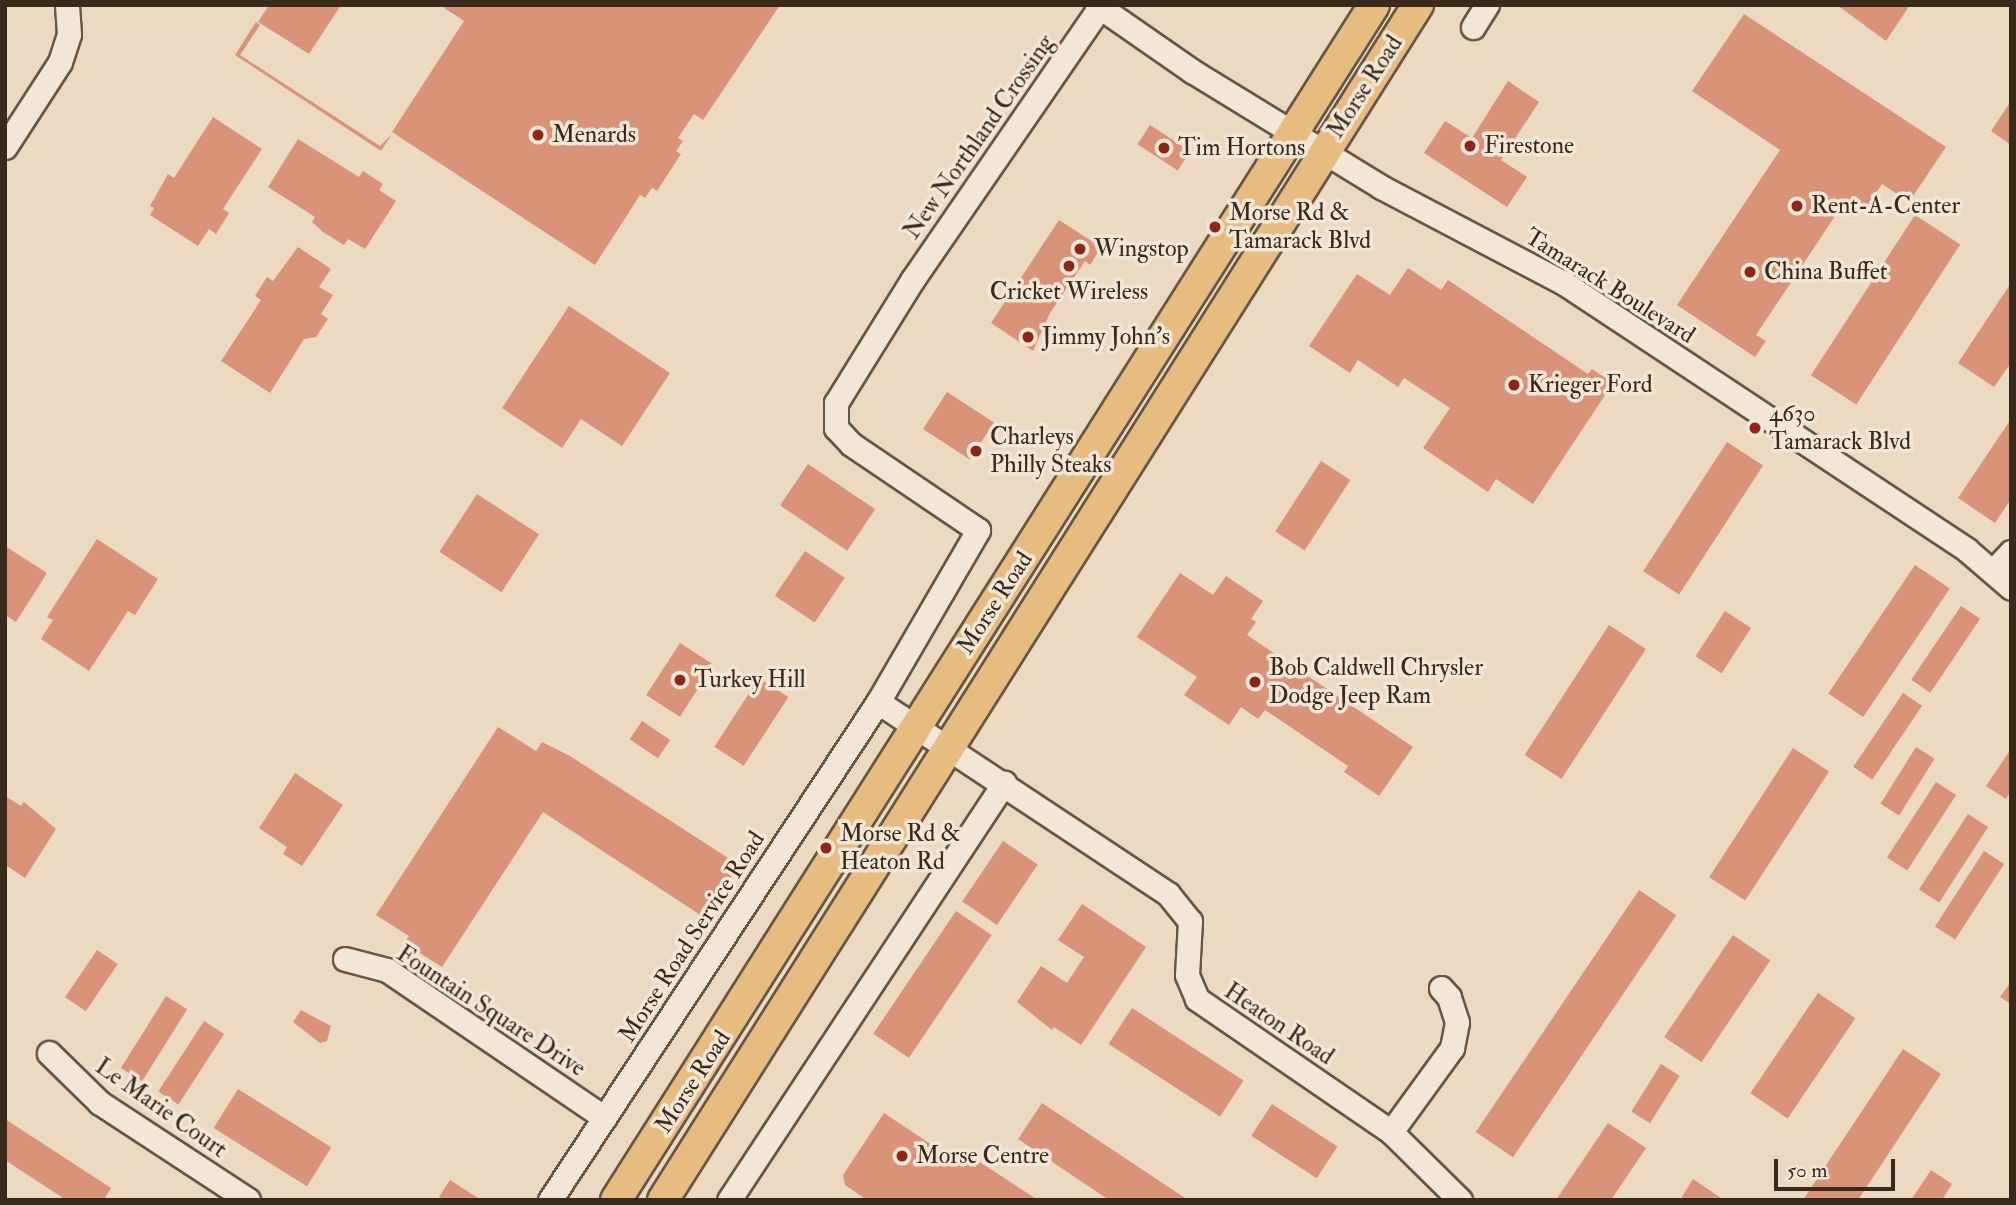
<!DOCTYPE html>
<html>
<head>
<meta charset="utf-8">
<style>
  body { margin:0 }
  #map { position:relative; width:2016px; height:1205px; overflow:hidden; background:#ebd9c1; font-family:"IM FELL Double Pica",serif }
  div>[style] { position:absolute }
  [style*='--x'] { left:calc(var(--x)*1px); top:calc(var(--y)*1px); width:calc(var(--w)*1px); rotate:calc(var(--a)*1deg) }
  .building>* { inset:0; background:#d99378; transform-origin:0 0 }
  .roads { filter:drop-shadow(2px 0 #665644) drop-shadow(-2px 0 #665644) drop-shadow(0 2px #665644) drop-shadow(0 -2px #665644) }
  .minor>* { height:23px; margin:-11.5px; padding:0 11.5px; transform-origin:11.5px; border-radius:11.5px; background:#f2e6d7 }
  .major>* { height:30px; margin:-15px; padding:0 15px; transform-origin:15px; border-radius:15px; background:#e6bc80 }
  .dots>* { width:19px; height:19px; translate:-50% -50%; box-sizing:border-box; border:4px solid #f2e6d7; border-radius:50% }
  span { translate:-50% -50%; white-space:nowrap; text-align:center; line-height:1.15; -webkit-text-stroke:7px #f2e6d7; paint-order:stroke }
  .street-label { font-size:24px; color:#392a1b }
  .poi-label { font-size:24px; color:#392a1b }
  .left { translate:0 -50%; text-align:left }
  .frame { position:absolute; inset:0; border:7px solid #392a1b; pointer-events:none }
  .scale { position:absolute; left:1774px; top:1159px; width:121px; height:32px; box-sizing:border-box; border:4px solid #392a1b; border-top:0; padding-left:9px; font-size:21px; line-height:24px; white-space:nowrap; color:#392a1b; -webkit-text-stroke:5px #f2e6d7; paint-order:stroke }
</style>
</head>
<body>
<div id="map">
  <div class="building">
    <i style="clip-path:polygon(269px 5px,341px 5px,309px 54px,258px 22px)"></i>
    <i style="clip-path:polygon(440px 5px,780px 5px,703px 120px,694px 114px,678px 138px,683px 141px,676px 151px,681px 154px,657px 191px,652px 188px,645px 198px,640px 195px,595px 265px,392px 132px,464px 21px)"></i>
    <i style="clip-path:polygon(1837px 5px,1910px 5px,1886px 41px)"></i>
    <i style="clip-path:polygon(1744px 14px,1946px 147px,1909px 202px,1882px 184px,1865px 210px,1847px 198px,1756px 335px,1766px 341px,1755px 357px,1677px 305px,1780px 150px,1692px 91px)"></i>
    <i style="clip-path:polygon(256px 22px,260px 25px,240px 55px,380px 146px,392px 134px,381px 151px,235px 55px)"></i>
    <i style="clip-path:polygon(1508px 81px,1539px 102px,1501px 160px,1527px 177px,1507px 207px,1424px 153px,1445px 121px,1472px 138px)"></i>
    <i style="clip-path:polygon(2011px 101px,2011px 145px,1991px 131px)"></i>
    <i style="clip-path:polygon(213px 117px,262px 149px,223px 209px,229px 213px,216px 234px,209px 229px,198px 246px,150px 215px,154px 208px,150px 206px,168px 174px,174px 178px)"></i>
    <i style="left:1150px;top:125px;width:48px;height:23px;rotate:33deg"></i>
    <i style="clip-path:polygon(298px 139px,359px 177px,363px 171px,383px 184px,379px 190px,396px 201px,365px 249px,348px 239px,344px 245px,323px 232px,312px 222px,315px 217px,268px 187px)"></i>
    <i style="left:1915px;top:215px;width:54px;height:191px;rotate:33deg"></i>
    <i style="clip-path:polygon(1059px 220px,1101px 247px,1090px 265px,1085px 261px,1050px 313px,1033px 351px,991px 323px)"></i>
    <i style="clip-path:polygon(298px 247px,331px 269px,319px 287px,333px 295px,321px 314px,328px 319px,316px 337px,304px 339px,270px 393px,221px 361px,261px 300px,255px 296px,267px 277px,273px 281px)"></i>
    <i style="clip-path:polygon(1408px 268px,1441px 290px,1448px 280px,1588px 374px,1592px 369px,1613px 383px,1533px 504px,1496px 479px,1488px 492px,1423px 448px,1450px 408px,1404px 378px,1398px 387px,1358px 360px,1350px 373px,1309px 346px,1357px 274px,1390px 295px)"></i>
    <i style="clip-path:polygon(2011px 283px,2011px 363px,1994px 387px,1958px 363px)"></i>
    <i style="clip-path:polygon(569px 306px,670px 373px,622px 446px,581px 419px,562px 448px,502px 408px)"></i>
    <i style="left:947px;top:392px;width:56px;height:44px;rotate:33deg"></i>
    <i style="clip-path:polygon(2011px 419px,2011px 499px,1995px 523px,1958px 498px)"></i>
    <i style="left:1727px;top:442px;width:43px;height:154px;rotate:33deg"></i>
    <i style="left:1321px;top:461px;width:35px;height:84px;rotate:33deg"></i>
    <i style="left:808px;top:464px;width:81px;height:50px;rotate:34deg"></i>
    <i style="left:477px;top:494px;width:74px;height:69px;rotate:33deg"></i>
    <i style="clip-path:polygon(97px 539px,158px 579px,135px 615px,128px 611px,89px 671px,41px 639px,53px 620px,47px 617px)"></i>
    <i style="clip-path:polygon(5px 546px,47px 573px,16px 622px,5px 615px)"></i>
    <i style="left:805px;top:551px;width:48px;height:54px;rotate:34deg"></i>
    <i style="left:1915px;top:565px;width:42px;height:155px;rotate:34deg"></i>
    <i style="clip-path:polygon(1180px 573px,1213px 595px,1226px 576px,1263px 601px,1251px 619px,1256px 622px,1247px 635px,1413px 747px,1379px 796px,1344px 772px,1348px 766px,1265px 710px,1258px 719px,1241px 707px,1229px 725px,1184px 695px,1197px 677px,1137px 637px)"></i>
    <i style="left:1961px;top:606px;width:23px;height:89px;rotate:34deg"></i>
    <i style="left:1725px;top:611px;width:31px;height:54px;rotate:33deg"></i>
    <i style="left:1609px;top:625px;width:44px;height:155px;rotate:33deg"></i>
    <i style="left:680px;top:643px;width:40px;height:62px;rotate:33deg"></i>
    <i style="left:759px;top:678px;width:35px;height:82px;rotate:33deg"></i>
    <i style="left:1903px;top:693px;width:23px;height:89px;rotate:34deg"></i>
    <i style="left:642px;top:721px;width:34px;height:22px;rotate:34deg"></i>
    <i style="clip-path:polygon(498px 727px,536px 751px,542px 742px,570px 756px,739px 865px,705px 918px,543px 812px,442px 967px,404px 943px,409px 936px,376px 915px)"></i>
    <i style="left:1916px;top:747px;width:22px;height:67px;rotate:32deg"></i>
    <i style="left:1793px;top:748px;width:43px;height:154px;rotate:33deg"></i>
    <i style="clip-path:polygon(2011px 749px,2011px 791px,2006px 799px,1986px 786px)"></i>
    <i style="clip-path:polygon(295px 773px,343px 805px,302px 866px,283px 854px,287px 847px,259px 828px)"></i>
    <i style="left:1936px;top:782px;width:24px;height:90px;rotate:33deg"></i>
    <i style="clip-path:polygon(5px 796px,21px 806px,24px 802px,56px 829px,25px 878px,7px 866px,5px 870px)"></i>
    <i style="left:1968px;top:814px;width:24px;height:90px;rotate:33deg"></i>
    <i style="left:1003px;top:841px;width:42px;height:73px;rotate:34deg"></i>
    <i style="left:1984px;top:851px;width:24px;height:90px;rotate:33deg"></i>
    <i style="left:1639px;top:890px;width:45px;height:292px;rotate:34deg"></i>
    <i style="clip-path:polygon(1082px 904px,1146px 947px,1081px 1045px,1054px 1027px,1052px 1030px,1017px 1002px,1041px 966px,1067px 983px,1084px 957px,1058px 940px)"></i>
    <i style="left:956px;top:911px;width:43px;height:148px;rotate:34deg"></i>
    <i style="left:1733px;top:935px;width:45px;height:123px;rotate:34deg"></i>
    <i style="left:97px;top:950px;width:25px;height:57px;rotate:34deg"></i>
    <i style="clip-path:polygon(2011px 982px,2011px 1004px,2000px 997px)"></i>
    <i style="left:1818px;top:993px;width:45px;height:121px;rotate:34deg"></i>
    <i style="left:166px;top:996px;width:25px;height:85px;rotate:32deg"></i>
    <i style="left:1132px;top:1008px;width:133px;height:43px;rotate:33deg"></i>
    <i style="clip-path:polygon(301px 1010px,331px 1026px,327px 1041px,320px 1043px,293px 1022px)"></i>
    <i style="left:204px;top:1021px;width:24px;height:84px;rotate:33deg"></i>
    <i style="clip-path:polygon(1903px 1049px,1941px 1074px,1858px 1200px,1803px 1200px)"></i>
    <i style="left:1661px;top:1064px;width:22px;height:56px;rotate:32deg"></i>
    <i style="left:238px;top:1089px;width:110px;height:46px;rotate:32deg"></i>
    <i style="clip-path:polygon(1042px 1103px,1188px 1200px,1109px 1200px,1018px 1139px)"></i>
    <i style="left:1272px;top:1104px;width:78px;height:38px;rotate:33deg"></i>
    <i style="clip-path:polygon(884px 1113px,956px 1161px,963px 1151px,1038px 1200px,867px 1200px,845px 1185px,843px 1175px)"></i>
    <i style="clip-path:polygon(5px 1119px,111px 1188px,104px 1200px,66px 1200px,5px 1160px)"></i>
    <i style="clip-path:polygon(1608px 1123px,1646px 1148px,1611px 1200px,1556px 1200px)"></i>
    <i style="clip-path:polygon(1931px 1170px,1952px 1184px,1942px 1200px,1911px 1200px)"></i>
    <i style="clip-path:polygon(1693px 1179px,1724px 1200px,1680px 1200px)"></i>
    <i style="clip-path:polygon(450px 1180px,481px 1200px,443px 1200px,439px 1197px)"></i>
  </div>
  <div class="roads">
    <div class="minor">
      <i style="--x:1097;--y:5;--w:116;--a:34.8"></i>
      <i style="--x:1192;--y:71;--w:222;--a:31.5"></i>
      <i style="--x:1381;--y:187;--w:207;--a:27.7"></i>
      <i style="--x:1564;--y:283;--w:483;--a:33.5"></i>
      <i style="--x:1967;--y:550;--w:58;--a:40.8"></i>
      <i style="--x:1473;--y:27;--w:26;--a:-58"></i>
      <i style="--x:5;--y:147;--w:101;--a:-57.1"></i>
      <i style="--x:60;--y:62;--w:29;--a:-72"></i>
      <i style="--x:69;--y:34;--w:29;--a:-94"></i>
      <i style="--x:1993;--y:571;--w:26;--a:-47"></i>
      <i style="--x:878;--y:702;--w:199;--a:-59.8"></i>
      <i style="--x:978;--y:530;--w:153;--a:-145.9"></i>
      <i style="--x:851;--y:444;--w:22;--a:-133"></i>
      <i style="--x:836;--y:428;--w:25;--a:-90"></i>
      <i style="--x:836;--y:403;--w:146;--a:-58.2"></i>
      <i style="--x:913;--y:279;--w:332;--a:-55.5"></i>
      <i style="--x:345;--y:959;--w:43;--a:14.7"></i>
      <i style="--x:387;--y:970;--w:263;--a:34.2"></i>
      <i style="--x:49;--y:1053;--w:71;--a:44.4"></i>
      <i style="--x:100;--y:1103;--w:177;--a:33.2"></i>
      <i style="--x:1391;--y:1132;--w:104;--a:-54"></i>
      <i style="--x:1452;--y:1048;--w:26;--a:-79"></i>
      <i style="--x:1457;--y:1022;--w:26;--a:-108"></i>
      <i style="--x:1449;--y:997;--w:12;--a:-132"></i>
      <i style="--x:550;--y:1200;--w:596;--a:-56.63"></i>
      <i style="--x:878;--y:702;--w:348;--a:33.5"></i>
      <i style="--x:1168;--y:894;--w:35;--a:51"></i>
      <i style="--x:1190;--y:921;--w:54;--a:93.2"></i>
      <i style="--x:1187;--y:975;--w:26;--a:67"></i>
      <i style="--x:1197;--y:999;--w:235;--a:34.4"></i>
      <i style="--x:1391;--y:1132;--w:97;--a:44.6"></i>
      <i style="--x:729;--y:1200;--w:500;--a:-56.6"></i>
    </div>
    <div class="major">
      <i style="--x:616;--y:1200;--w:1415;--a:-57.61"></i>
      <i style="--x:663;--y:1200;--w:1414;--a:-57.72"></i>
    </div>
  </div>
  <div class="dots">
    <i style="left:538px;top:135px;background:#8f2418"></i>
    <i style="left:1470px;top:146px;background:#8f2418"></i>
    <i style="left:1164px;top:148px;background:#8f2418"></i>
    <i style="left:1797px;top:206px;background:#8f2418"></i>
    <i style="left:1215px;top:227px;background:#8f2418"></i>
    <i style="left:1080px;top:249px;background:#8f2418"></i>
    <i style="left:1069px;top:266px;background:#8f2418"></i>
    <i style="left:1750px;top:272px;background:#8f2418"></i>
    <i style="left:1028px;top:337px;background:#8f2418"></i>
    <i style="left:1514px;top:385px;background:#8f2418"></i>
    <i style="left:1755px;top:428px;background:#8f2418"></i>
    <i style="left:976px;top:451px;background:#8f2418"></i>
    <i style="left:680px;top:680px;background:#8f2418"></i>
    <i style="left:1255px;top:682px;background:#8f2418"></i>
    <i style="left:826px;top:848px;background:#8f2418"></i>
    <i style="left:902px;top:1156px;background:#8f2418"></i>
  </div>
  <div class="street-label">
    <span style="left:1365px;top:87px;rotate:-57deg">Morse Road</span>
    <span style="left:979px;top:137px;rotate:-55deg">New Northland Crossing</span>
    <span style="left:1610px;top:286px;rotate:32deg">Tamarack Boulevard</span>
    <span style="left:995px;top:603px;rotate:-57deg">Morse Road</span>
    <span style="left:692px;top:937px;rotate:-57deg">Morse Road Service Road</span>
    <span style="left:491px;top:1011px;rotate:33deg">Fountain Square Drive</span>
    <span style="left:1279px;top:1024px;rotate:34deg">Heaton Road</span>
    <span style="left:693px;top:1082px;rotate:-57deg">Morse Road</span>
    <span style="left:161px;top:1108px;rotate:35deg">Le Marie Court</span>
  </div>
  <div class="poi-label">
    <span class="left" style="left:552px;top:135px">Menards</span>
    <span class="left" style="left:1484px;top:146px">Firestone</span>
    <span class="left" style="left:1178px;top:148px">Tim Hortons</span>
    <span class="left" style="left:1811px;top:206px">Rent-A-Center</span>
    <span class="left" style="left:1229px;top:227px">Morse Rd &amp;<br>Tamarack Blvd</span>
    <span class="left" style="left:1094px;top:249px">Wingstop</span>
    <span class="left" style="left:1764px;top:272px">China Buffet</span>
    <span style="left:1069px;top:292px">Cricket Wireless</span>
    <span class="left" style="left:1042px;top:337px">Jimmy John's</span>
    <span class="left" style="left:1528px;top:385px">Krieger Ford</span>
    <span class="left" style="left:1769px;top:428px">4630<br>Tamarack Blvd</span>
    <span class="left" style="left:990px;top:451px">Charleys<br>Philly Steaks</span>
    <span class="left" style="left:1269px;top:682px">Bob Caldwell Chrysler<br>Dodge Jeep Ram</span>
    <span class="left" style="left:694px;top:680px">Turkey Hill</span>
    <span class="left" style="left:840px;top:848px">Morse Rd &amp;<br>Heaton Rd</span>
    <span class="left" style="left:916px;top:1156px">Morse Centre</span>
  </div>
  <div class="frame"></div>
  <div class="scale">50 m</div>
</div>
</body>
</html>
